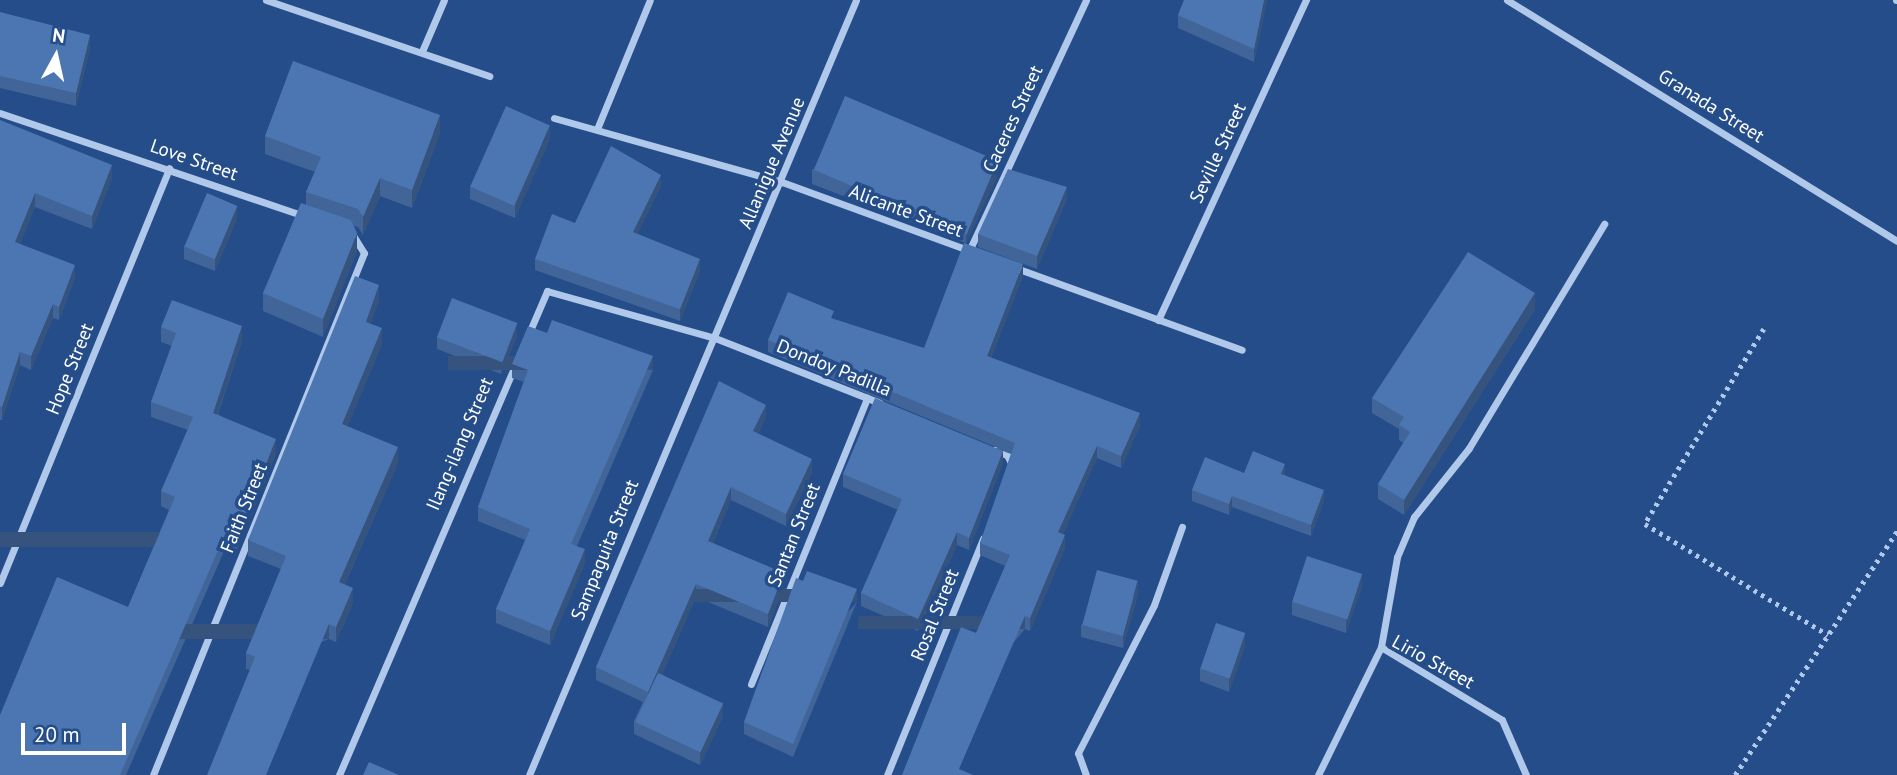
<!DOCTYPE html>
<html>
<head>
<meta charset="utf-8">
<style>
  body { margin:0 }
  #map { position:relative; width:1897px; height:775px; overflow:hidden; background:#244d89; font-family:"PT Sans",sans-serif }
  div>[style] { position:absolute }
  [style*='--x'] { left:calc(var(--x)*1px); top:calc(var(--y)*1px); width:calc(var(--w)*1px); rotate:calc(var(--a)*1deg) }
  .path>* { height:4.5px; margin-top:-2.25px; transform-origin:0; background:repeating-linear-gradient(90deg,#b0c8ea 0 3.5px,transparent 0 8.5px) }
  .street>* { height:7px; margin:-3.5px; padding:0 3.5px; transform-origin:3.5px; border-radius:3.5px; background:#b0c8ea }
  .wall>* { inset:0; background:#416598 }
  .shaded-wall>* { inset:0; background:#35537c; transform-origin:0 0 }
  .building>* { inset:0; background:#4c76b1; transform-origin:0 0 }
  span { translate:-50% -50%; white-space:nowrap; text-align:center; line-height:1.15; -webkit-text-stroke:7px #244d89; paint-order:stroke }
  .street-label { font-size:19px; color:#fff }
  .north { position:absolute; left:21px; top:21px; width:70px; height:70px; -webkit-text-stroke:5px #244d89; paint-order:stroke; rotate:8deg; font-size:19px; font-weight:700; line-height:28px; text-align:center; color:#fff }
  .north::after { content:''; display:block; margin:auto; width:24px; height:32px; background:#fff; clip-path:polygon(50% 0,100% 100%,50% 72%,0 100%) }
  .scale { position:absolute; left:21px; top:723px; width:105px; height:32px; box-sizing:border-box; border:4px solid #fff; border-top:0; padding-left:9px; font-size:21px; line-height:24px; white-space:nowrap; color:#fff; -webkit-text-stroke:5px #244d89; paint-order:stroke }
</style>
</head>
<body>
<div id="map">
  <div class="path">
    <i style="--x:1764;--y:329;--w:228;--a:121.4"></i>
    <i style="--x:1645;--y:524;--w:214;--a:31.2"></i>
    <i style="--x:1735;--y:775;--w:293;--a:-56.4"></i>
  </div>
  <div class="street">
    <i style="--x:266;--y:0;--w:236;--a:18.8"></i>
    <i style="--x:1507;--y:0;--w:458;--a:31.7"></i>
    <i style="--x:1896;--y:0;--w:1;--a:0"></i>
    <i style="--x:423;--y:49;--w:53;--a:-66.8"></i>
    <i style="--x:0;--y:113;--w:322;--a:18.7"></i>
    <i style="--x:554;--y:118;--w:237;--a:15.7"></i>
    <i style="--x:782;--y:182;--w:198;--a:20.1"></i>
    <i style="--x:597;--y:129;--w:139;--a:-67.7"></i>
    <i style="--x:969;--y:251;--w:277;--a:-65"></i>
    <i style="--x:1016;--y:268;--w:240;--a:19.9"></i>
    <i style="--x:1158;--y:320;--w:353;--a:-65.2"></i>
    <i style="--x:995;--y:450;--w:13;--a:23"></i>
    <i style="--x:1007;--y:455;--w:13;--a:63"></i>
    <i style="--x:0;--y:583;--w:448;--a:-67.8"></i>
    <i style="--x:1381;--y:647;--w:91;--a:-79.9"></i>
    <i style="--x:1397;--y:557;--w:43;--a:-67"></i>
    <i style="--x:1414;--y:517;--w:88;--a:-51.4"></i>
    <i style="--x:1469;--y:448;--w:262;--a:-58.9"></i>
    <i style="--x:751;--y:684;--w:309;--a:-67.9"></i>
    <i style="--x:153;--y:775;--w:563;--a:-67.99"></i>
    <i style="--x:364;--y:253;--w:26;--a:-122"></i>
    <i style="--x:339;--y:775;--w:527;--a:-66.74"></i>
    <i style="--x:547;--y:291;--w:174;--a:15.6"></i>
    <i style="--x:715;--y:338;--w:177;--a:21.5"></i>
    <i style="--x:529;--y:775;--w:841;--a:-67.12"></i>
    <i style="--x:887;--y:775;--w:255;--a:-67.9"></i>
    <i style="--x:1086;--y:775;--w:23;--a:-110"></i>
    <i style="--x:1078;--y:753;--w:166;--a:-62.8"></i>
    <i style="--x:1154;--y:605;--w:83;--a:-70.3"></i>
    <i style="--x:1318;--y:775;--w:143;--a:-63.8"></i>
    <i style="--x:1381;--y:647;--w:141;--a:31.1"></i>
    <i style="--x:1502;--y:720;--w:60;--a:66.4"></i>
  </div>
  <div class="wall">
    <i style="clip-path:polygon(1184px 0,1267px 0,1254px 62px,1178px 28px,1178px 15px)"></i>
    <i style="clip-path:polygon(0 12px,90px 48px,76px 106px,0 88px)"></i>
    <i style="clip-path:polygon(0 120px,112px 179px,92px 229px,35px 207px,20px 244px,75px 278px,59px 320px,53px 318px,31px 370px,20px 365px,2px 420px,0 420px)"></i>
    <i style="clip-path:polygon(440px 133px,412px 208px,380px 196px,363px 235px,358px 227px,354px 226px,357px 251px,323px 337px,263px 311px,263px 293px,306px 205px,306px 192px,315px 172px,265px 154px,265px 136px)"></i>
    <i style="clip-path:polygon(550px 139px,515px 218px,470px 199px,470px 186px)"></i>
    <i style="clip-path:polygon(812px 169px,997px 177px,966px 243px,812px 184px)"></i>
    <i style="clip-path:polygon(661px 186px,637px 234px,700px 271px,680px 321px,535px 270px,535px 259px,575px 223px)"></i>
    <i style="clip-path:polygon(1067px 199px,1037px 269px,978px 247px,978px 234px)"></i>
    <i style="clip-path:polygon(237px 219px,215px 271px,184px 259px,184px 246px)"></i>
    <i style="clip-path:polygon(1023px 276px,991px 358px,1140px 426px,1121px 468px,1097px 458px,1063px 534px,1065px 548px,1030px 631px,1025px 629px,902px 775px,976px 633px,1005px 566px,980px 555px,980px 543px,1011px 454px,1003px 451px,1003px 463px,969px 550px,957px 545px,918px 631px,861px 606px,861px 593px,898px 510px,843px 487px,843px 474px,998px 448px,768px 352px,768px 340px,924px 348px)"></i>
    <i style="clip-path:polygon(379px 301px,370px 324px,382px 344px,347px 427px,398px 463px,345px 584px,353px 603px,336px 642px,329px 639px,250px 670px,246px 669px,246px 653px,281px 569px,248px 556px,248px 540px)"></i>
    <i style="clip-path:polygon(1535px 309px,1404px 515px,1378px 499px,1378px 484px,1403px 443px,1399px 440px,1399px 429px,1372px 413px,1372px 398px)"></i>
    <i style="clip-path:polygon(161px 327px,242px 341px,218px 414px,276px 454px,237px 551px,226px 547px,126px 775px,0 775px,128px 607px,169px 510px,161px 506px,161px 491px,188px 430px,151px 417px,151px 402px,172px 346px,161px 342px)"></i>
    <i style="clip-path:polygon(517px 336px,501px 374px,437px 349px,437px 337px)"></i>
    <i style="clip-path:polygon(512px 364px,653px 370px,577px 546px,585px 563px,550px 645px,496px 623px,496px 609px,525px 540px,478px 521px,478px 507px,524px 382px,512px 378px)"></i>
    <i style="clip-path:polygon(766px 417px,758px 434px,812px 472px,786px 526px,731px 500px,713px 543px,784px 586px,768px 627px,696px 597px,662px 674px,723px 716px,700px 765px,634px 734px,634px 721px,643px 702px,596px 680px,596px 667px)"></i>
    <i style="clip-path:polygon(1244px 473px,1285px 475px,1324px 501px,1311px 536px,1232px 507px,1229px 515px,1192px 501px,1192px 490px)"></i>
    <i style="clip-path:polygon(1362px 586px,1346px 633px,1292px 615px,1292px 602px)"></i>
    <i style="clip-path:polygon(1138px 594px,1123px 648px,1081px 637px,1081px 625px)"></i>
    <i style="clip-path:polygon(857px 602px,793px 757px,744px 734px,744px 722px)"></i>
    <i style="clip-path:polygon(1245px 646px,1229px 692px,1200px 681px,1200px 668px)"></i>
  </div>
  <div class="shaded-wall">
    <i style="clip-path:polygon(1264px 0,1267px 0,1254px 62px,1254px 49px)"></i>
    <i style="clip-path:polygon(90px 35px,90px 48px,76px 106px,76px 93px)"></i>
    <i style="clip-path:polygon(440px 115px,440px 133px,412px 208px,412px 190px)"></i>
    <i style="clip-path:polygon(550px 126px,550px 139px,515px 218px,515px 205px)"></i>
    <i style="clip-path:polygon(997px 162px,997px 177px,966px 243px,966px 228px)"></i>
    <i style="clip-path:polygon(112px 165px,112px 179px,92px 229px,92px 216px)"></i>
    <i style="clip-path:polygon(661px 175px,661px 186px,633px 244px,633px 232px)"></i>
    <i style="clip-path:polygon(380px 178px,380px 196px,363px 235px,363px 217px)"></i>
    <i style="clip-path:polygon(1067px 187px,1067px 199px,1037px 269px,1037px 256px)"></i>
    <i style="clip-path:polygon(35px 193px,35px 207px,15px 256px,15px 242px)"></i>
    <i style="clip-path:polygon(237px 206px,237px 219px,215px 271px,215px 258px)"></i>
    <i style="clip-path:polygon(357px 233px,357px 251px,323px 337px,323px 319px)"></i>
    <i style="clip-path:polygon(700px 259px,700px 271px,680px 321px,680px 309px)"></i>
    <i style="clip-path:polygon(1023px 264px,1023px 276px,987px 369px,987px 356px)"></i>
    <i style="clip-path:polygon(75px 265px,75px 278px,59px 320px,59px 307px)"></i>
    <i style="clip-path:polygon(379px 285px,379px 301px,366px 337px,366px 322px)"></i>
    <i style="clip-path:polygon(1535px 293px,1535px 309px,1404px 515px,1404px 500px)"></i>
    <i style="clip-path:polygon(53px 304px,53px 318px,31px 370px,31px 356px)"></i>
    <i style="clip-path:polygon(517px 323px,517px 336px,501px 374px,501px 361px)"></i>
    <i style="clip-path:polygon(242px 326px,242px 341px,213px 427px,213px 413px)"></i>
    <i style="clip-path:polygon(382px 328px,382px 344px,342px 440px,342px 424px)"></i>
    <i style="clip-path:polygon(20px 352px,20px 365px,2px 420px,2px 407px)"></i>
    <i style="left:653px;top:356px;width:14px;height:205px;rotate:90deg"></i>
    <i style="clip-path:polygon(766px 405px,766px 417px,753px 444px,753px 431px)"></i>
    <i style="clip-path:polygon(1140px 413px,1140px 426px,1121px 468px,1121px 456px)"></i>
    <i style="clip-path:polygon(276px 439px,276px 454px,237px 551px,237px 536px)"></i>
    <i style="clip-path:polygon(1097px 446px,1097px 458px,1058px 545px,1058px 532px)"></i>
    <i style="clip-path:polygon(398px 447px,398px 463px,339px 597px,339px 582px)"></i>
    <i style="clip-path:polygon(1003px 451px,1003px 463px,969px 550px,969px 538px)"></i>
    <i style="clip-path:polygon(812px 459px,812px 472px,786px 526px,786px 514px)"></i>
    <i style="clip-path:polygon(1285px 464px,1285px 474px,1281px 485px,1281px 474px)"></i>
    <i style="clip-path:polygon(731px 487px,731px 500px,708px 554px,708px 541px)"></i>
    <i style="clip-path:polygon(1324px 490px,1324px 501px,1311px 536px,1311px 525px)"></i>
    <i style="clip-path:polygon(1232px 496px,1232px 507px,1229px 515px,1229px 504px)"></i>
    <i style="left:226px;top:532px;width:15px;height:265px;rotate:90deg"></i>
    <i style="clip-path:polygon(957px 532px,957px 545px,918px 631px,918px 619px)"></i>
    <i style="clip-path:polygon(1065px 535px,1065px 548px,1030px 631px,1030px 618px)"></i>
    <i style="clip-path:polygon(585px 549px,585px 563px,550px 645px,550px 631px)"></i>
    <i style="clip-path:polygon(784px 573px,784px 586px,768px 627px,768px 614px)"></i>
    <i style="clip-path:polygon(1362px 574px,1362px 586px,1346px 633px,1346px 621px)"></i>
    <i style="clip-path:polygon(1138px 581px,1138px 594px,1123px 648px,1123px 636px)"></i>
    <i style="clip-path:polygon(696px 584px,696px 597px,648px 705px,648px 692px)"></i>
    <i style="clip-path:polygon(353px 588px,353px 603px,336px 642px,336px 627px)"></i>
    <i style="left:857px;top:589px;width:13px;height:168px;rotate:90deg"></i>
    <i style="left:1025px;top:616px;width:13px;height:167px;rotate:90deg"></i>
    <i style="left:329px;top:624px;width:15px;height:164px;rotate:90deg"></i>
    <i style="clip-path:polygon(1245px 633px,1245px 646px,1229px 692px,1229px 679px)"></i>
    <i style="clip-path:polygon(723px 703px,723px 716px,700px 765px,700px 752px)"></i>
  </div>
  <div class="building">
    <i style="clip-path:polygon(1184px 0,1264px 0,1254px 49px,1178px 15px)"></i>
    <i style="clip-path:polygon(0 12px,90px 35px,76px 93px,0 76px)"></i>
    <i style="clip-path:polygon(293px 61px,440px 115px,412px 190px,380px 178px,363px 217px,358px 209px,306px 192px,321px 157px,265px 136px)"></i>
    <i style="left:845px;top:96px;width:166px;height:80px;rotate:23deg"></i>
    <i style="left:506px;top:106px;width:48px;height:88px;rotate:24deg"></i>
    <i style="clip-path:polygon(0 120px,112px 165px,92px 216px,35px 193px,15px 242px,75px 265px,59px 307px,53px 304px,31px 356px,20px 352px,2px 407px,0 406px)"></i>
    <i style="clip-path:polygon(611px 146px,661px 175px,633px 232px,700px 259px,680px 309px,535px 259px,552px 214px,575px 223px)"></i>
    <i style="clip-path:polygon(1008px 169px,1067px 187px,1037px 256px,978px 234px)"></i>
    <i style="left:207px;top:193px;width:33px;height:58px;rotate:23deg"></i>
    <i style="clip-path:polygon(301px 203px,351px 220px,357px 233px,323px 319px,263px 293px)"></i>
    <i style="clip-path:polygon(964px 243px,1023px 264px,987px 356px,1140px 413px,1121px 456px,1097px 446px,1058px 532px,1065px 535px,1030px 618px,1025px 616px,959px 769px,973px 775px,902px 775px,961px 627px,976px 633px,1010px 555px,980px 543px,1015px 443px,768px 340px,788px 292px,834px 311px,831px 318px,924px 348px)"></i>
    <i style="clip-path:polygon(1468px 252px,1535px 293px,1404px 500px,1378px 484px,1410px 432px,1399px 425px,1404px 417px,1372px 398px)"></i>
    <i style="clip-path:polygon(355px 276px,379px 285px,366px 322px,382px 328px,342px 424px,398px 447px,339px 582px,353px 588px,336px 627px,329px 624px,266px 775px,207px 775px,255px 657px,246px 653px,286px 556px,248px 540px)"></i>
    <i style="left:452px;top:298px;width:70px;height:42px;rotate:21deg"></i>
    <i style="clip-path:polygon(172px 300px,242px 326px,213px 413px,276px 439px,237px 536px,226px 532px,120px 775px,0 775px,0 715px,57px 577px,128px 607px,175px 497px,161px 491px,193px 417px,151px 402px,176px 333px,161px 327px)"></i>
    <i style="clip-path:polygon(552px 320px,653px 356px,571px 544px,585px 549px,550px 631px,496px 609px,530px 529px,478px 507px,528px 370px,512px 364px,528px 326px,547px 333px)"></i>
    <i style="clip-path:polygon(719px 381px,766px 405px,753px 431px,812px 459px,786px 514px,731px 487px,708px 541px,784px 573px,768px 614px,696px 584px,648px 692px,596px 667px)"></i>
    <i style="clip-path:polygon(875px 398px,1003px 451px,969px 538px,957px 532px,918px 619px,861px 593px,902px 499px,843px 474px)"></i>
    <i style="clip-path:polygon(1253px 451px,1285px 464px,1281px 474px,1324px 490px,1311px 525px,1232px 496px,1229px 504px,1192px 490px,1205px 457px,1244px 473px)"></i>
    <i style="left:1307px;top:556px;width:58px;height:48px;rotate:18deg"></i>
    <i style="left:1097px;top:570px;width:42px;height:57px;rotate:15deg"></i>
    <i style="clip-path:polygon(807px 571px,857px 589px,793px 744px,744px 722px,796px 578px,803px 581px)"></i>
    <i style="left:1216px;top:623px;width:31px;height:48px;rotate:19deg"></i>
    <i style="left:658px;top:673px;width:72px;height:54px;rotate:25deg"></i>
    <i style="clip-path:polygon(369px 762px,399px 775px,363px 775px)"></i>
  </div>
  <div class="street-label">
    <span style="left:1711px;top:106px;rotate:32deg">Granada Street</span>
    <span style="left:1013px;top:119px;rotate:-65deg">Caceres Street</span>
    <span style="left:1218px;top:153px;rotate:-65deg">Seville Street</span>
    <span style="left:194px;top:160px;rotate:19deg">Love Street</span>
    <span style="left:772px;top:163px;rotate:-67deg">Allanigue Avenue</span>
    <span style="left:906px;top:211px;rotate:20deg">Alicante Street</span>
    <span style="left:834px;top:368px;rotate:22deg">Dondoy Padilla</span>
    <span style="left:70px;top:369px;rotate:-68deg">Hope Street</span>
    <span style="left:460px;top:444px;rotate:-67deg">Ilang-ilang Street</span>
    <span style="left:244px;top:508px;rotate:-68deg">Faith Street</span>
    <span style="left:794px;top:535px;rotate:-68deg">Santan Street</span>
    <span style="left:605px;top:550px;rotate:-68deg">Sampaguita Street</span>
    <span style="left:935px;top:615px;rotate:-68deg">Rosal Street</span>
    <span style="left:1433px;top:662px;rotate:29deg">Lirio Street</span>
  </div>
  <div class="north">N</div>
  <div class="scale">20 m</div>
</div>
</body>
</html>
